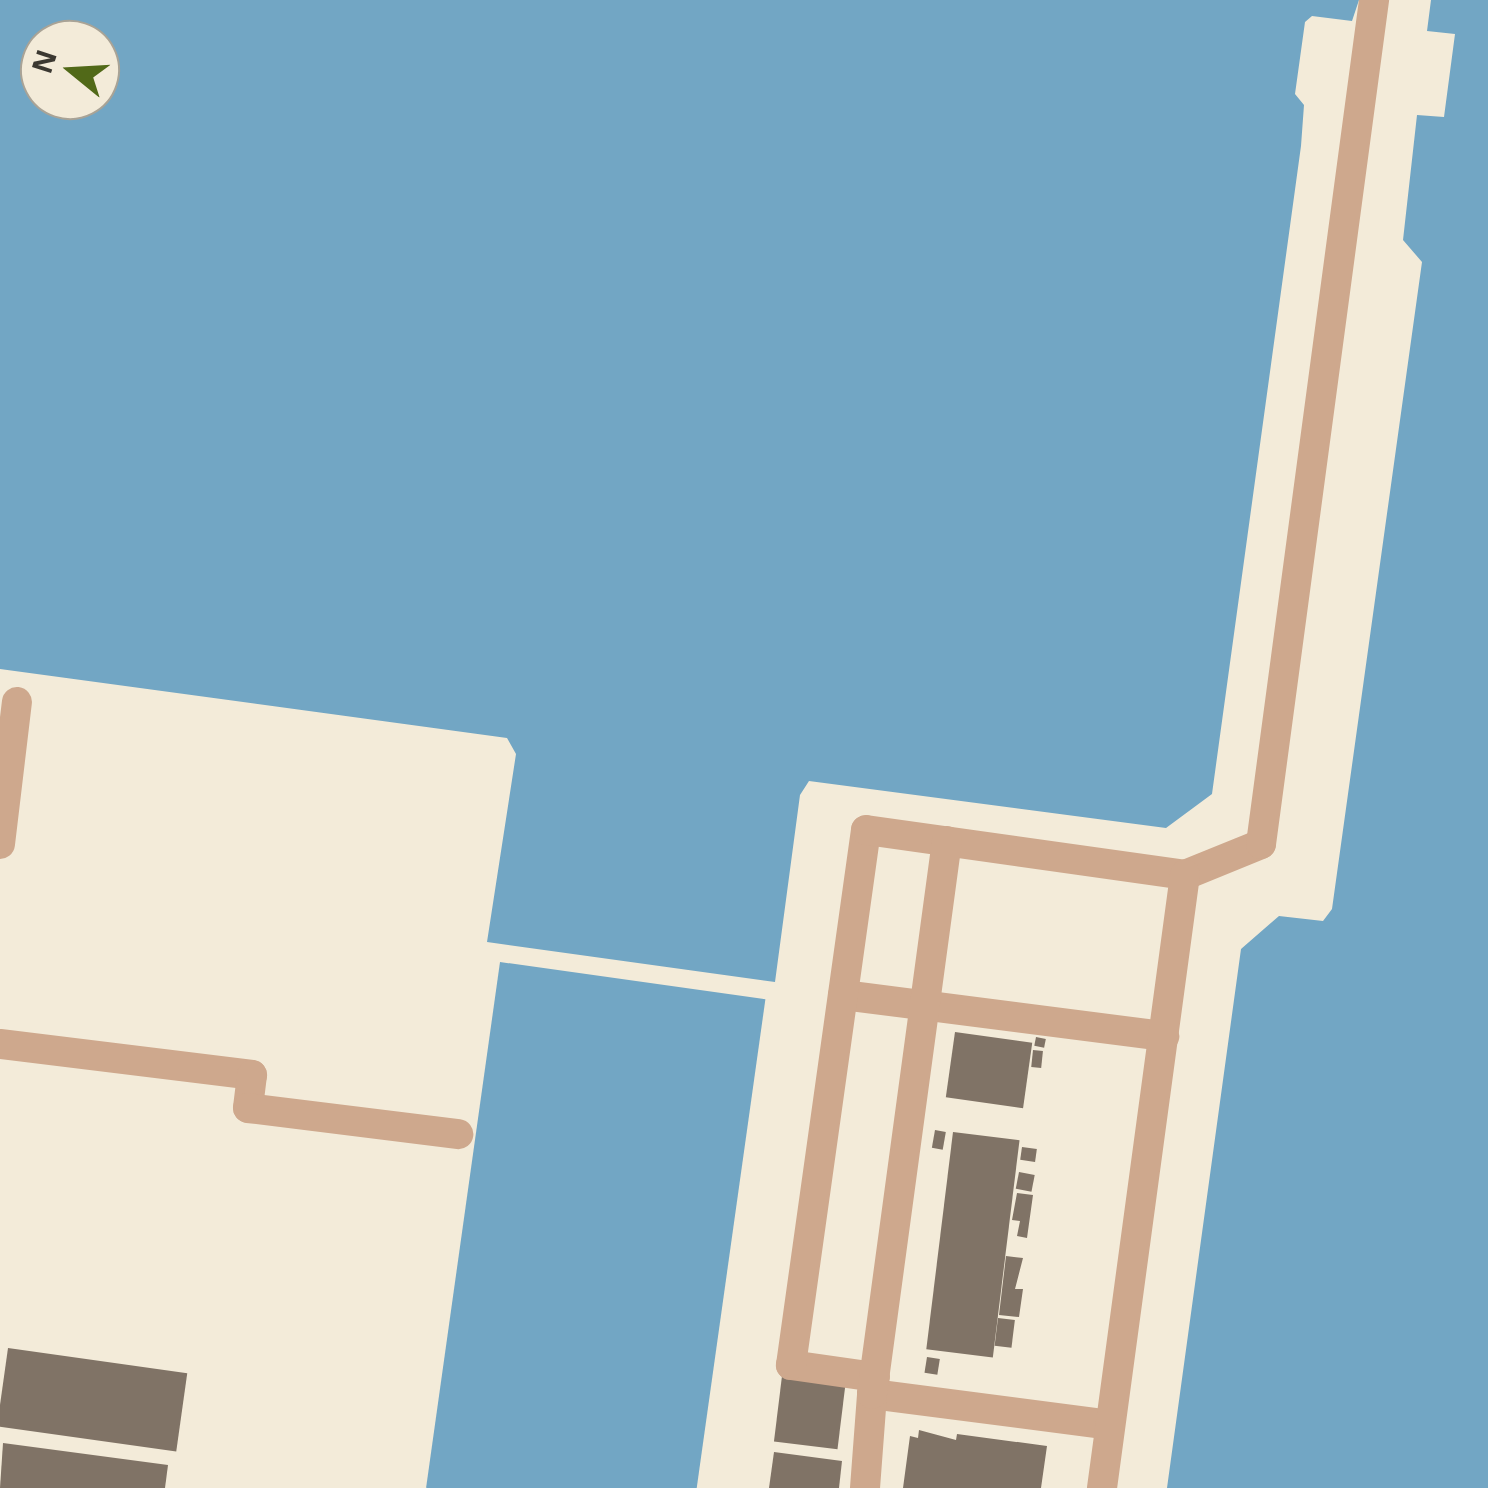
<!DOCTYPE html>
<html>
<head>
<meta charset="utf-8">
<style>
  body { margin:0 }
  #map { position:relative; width:1488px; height:1488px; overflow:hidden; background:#f3ebd9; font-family:"Noto Sans",sans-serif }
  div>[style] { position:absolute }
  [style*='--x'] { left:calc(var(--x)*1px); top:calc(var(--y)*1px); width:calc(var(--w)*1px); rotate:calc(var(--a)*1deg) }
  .water>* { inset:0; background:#72a6c4; transform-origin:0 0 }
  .building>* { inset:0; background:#807366; transform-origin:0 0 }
  .minor>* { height:30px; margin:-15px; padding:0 15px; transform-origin:15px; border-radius:15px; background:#cea88d }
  span { translate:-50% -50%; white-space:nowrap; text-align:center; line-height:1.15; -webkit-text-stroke:10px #f3ebd9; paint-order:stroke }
  .north { position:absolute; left:20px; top:20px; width:100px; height:100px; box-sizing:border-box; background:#f3ebd9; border:2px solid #a9a396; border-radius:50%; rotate:288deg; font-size:28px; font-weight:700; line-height:40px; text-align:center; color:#3b3831 }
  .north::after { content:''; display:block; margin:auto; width:35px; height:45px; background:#516918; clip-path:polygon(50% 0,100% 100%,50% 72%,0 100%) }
</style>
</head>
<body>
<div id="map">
  <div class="water">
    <i style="clip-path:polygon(evenodd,0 0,1359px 0,1352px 21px,1312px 16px,1305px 22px,1295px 94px,1304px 105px,1301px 146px,1212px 794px,1166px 828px,809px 781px,800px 795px,775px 982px,487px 942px,516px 754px,507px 738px,0 669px,0 0,40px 40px,100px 40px,100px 100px,40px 100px,40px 40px)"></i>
    <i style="clip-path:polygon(1431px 0,1488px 0,1488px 1488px,1167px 1488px,1241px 949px,1279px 916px,1323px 921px,1332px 909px,1422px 262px,1403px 240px,1417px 115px,1444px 117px,1455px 34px,1427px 31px)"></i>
    <i style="left:500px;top:962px;width:268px;height:531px;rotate:8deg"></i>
  </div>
  <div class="building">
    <i style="left:955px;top:1032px;width:78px;height:66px;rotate:8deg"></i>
    <i style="left:1036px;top:1037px;width:10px;height:9px;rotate:11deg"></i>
    <i style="left:1033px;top:1050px;width:10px;height:17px;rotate:6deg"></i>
    <i style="left:935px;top:1130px;width:11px;height:18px;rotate:10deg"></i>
    <i style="left:953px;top:1132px;width:67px;height:219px;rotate:7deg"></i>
    <i style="left:1022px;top:1147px;width:15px;height:13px;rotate:8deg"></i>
    <i style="left:1019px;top:1172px;width:16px;height:17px;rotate:11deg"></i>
    <i style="clip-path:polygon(1017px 1193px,1033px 1195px,1027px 1238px,1017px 1236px,1020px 1221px,1012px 1220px)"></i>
    <i style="clip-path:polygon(1006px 1256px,1023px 1258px,1015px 1289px,1023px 1289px,1019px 1317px,999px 1315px)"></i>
    <i style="left:998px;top:1318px;width:17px;height:28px;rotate:7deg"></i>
    <i style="left:8px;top:1348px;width:181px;height:79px;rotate:8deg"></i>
    <i style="left:927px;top:1357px;width:13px;height:16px;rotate:9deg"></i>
    <i style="left:782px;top:1376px;width:64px;height:66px;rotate:7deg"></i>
    <i style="clip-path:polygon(919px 1430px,956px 1440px,957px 1434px,1047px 1446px,1041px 1488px,903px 1488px,910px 1436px,918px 1438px)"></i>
    <i style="clip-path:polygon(3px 1443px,168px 1465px,165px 1488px,0 1488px)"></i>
    <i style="clip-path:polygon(774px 1452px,842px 1461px,839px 1488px,769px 1488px)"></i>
  </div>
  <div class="minor">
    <i style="--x:0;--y:844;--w:143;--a:-83.2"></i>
    <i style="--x:843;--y:995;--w:324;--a:7.3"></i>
    <i style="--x:0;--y:1044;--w:254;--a:7"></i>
    <i style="--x:252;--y:1075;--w:33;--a:97"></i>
    <i style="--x:248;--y:1108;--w:212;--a:7.1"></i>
    <i style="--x:875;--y:1377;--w:85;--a:-171.9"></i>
    <i style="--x:791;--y:1365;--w:540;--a:-82.02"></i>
    <i style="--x:866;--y:830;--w:322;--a:8"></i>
    <i style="--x:1185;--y:875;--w:82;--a:-22.2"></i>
    <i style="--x:1261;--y:844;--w:852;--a:-82.37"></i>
    <i style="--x:872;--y:1394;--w:240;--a:7.4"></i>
    <i style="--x:865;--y:1488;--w:94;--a:-85.7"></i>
    <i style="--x:872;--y:1394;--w:558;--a:-82.28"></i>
    <i style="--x:1102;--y:1488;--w:619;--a:-82.29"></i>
  </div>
  <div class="north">N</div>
</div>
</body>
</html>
